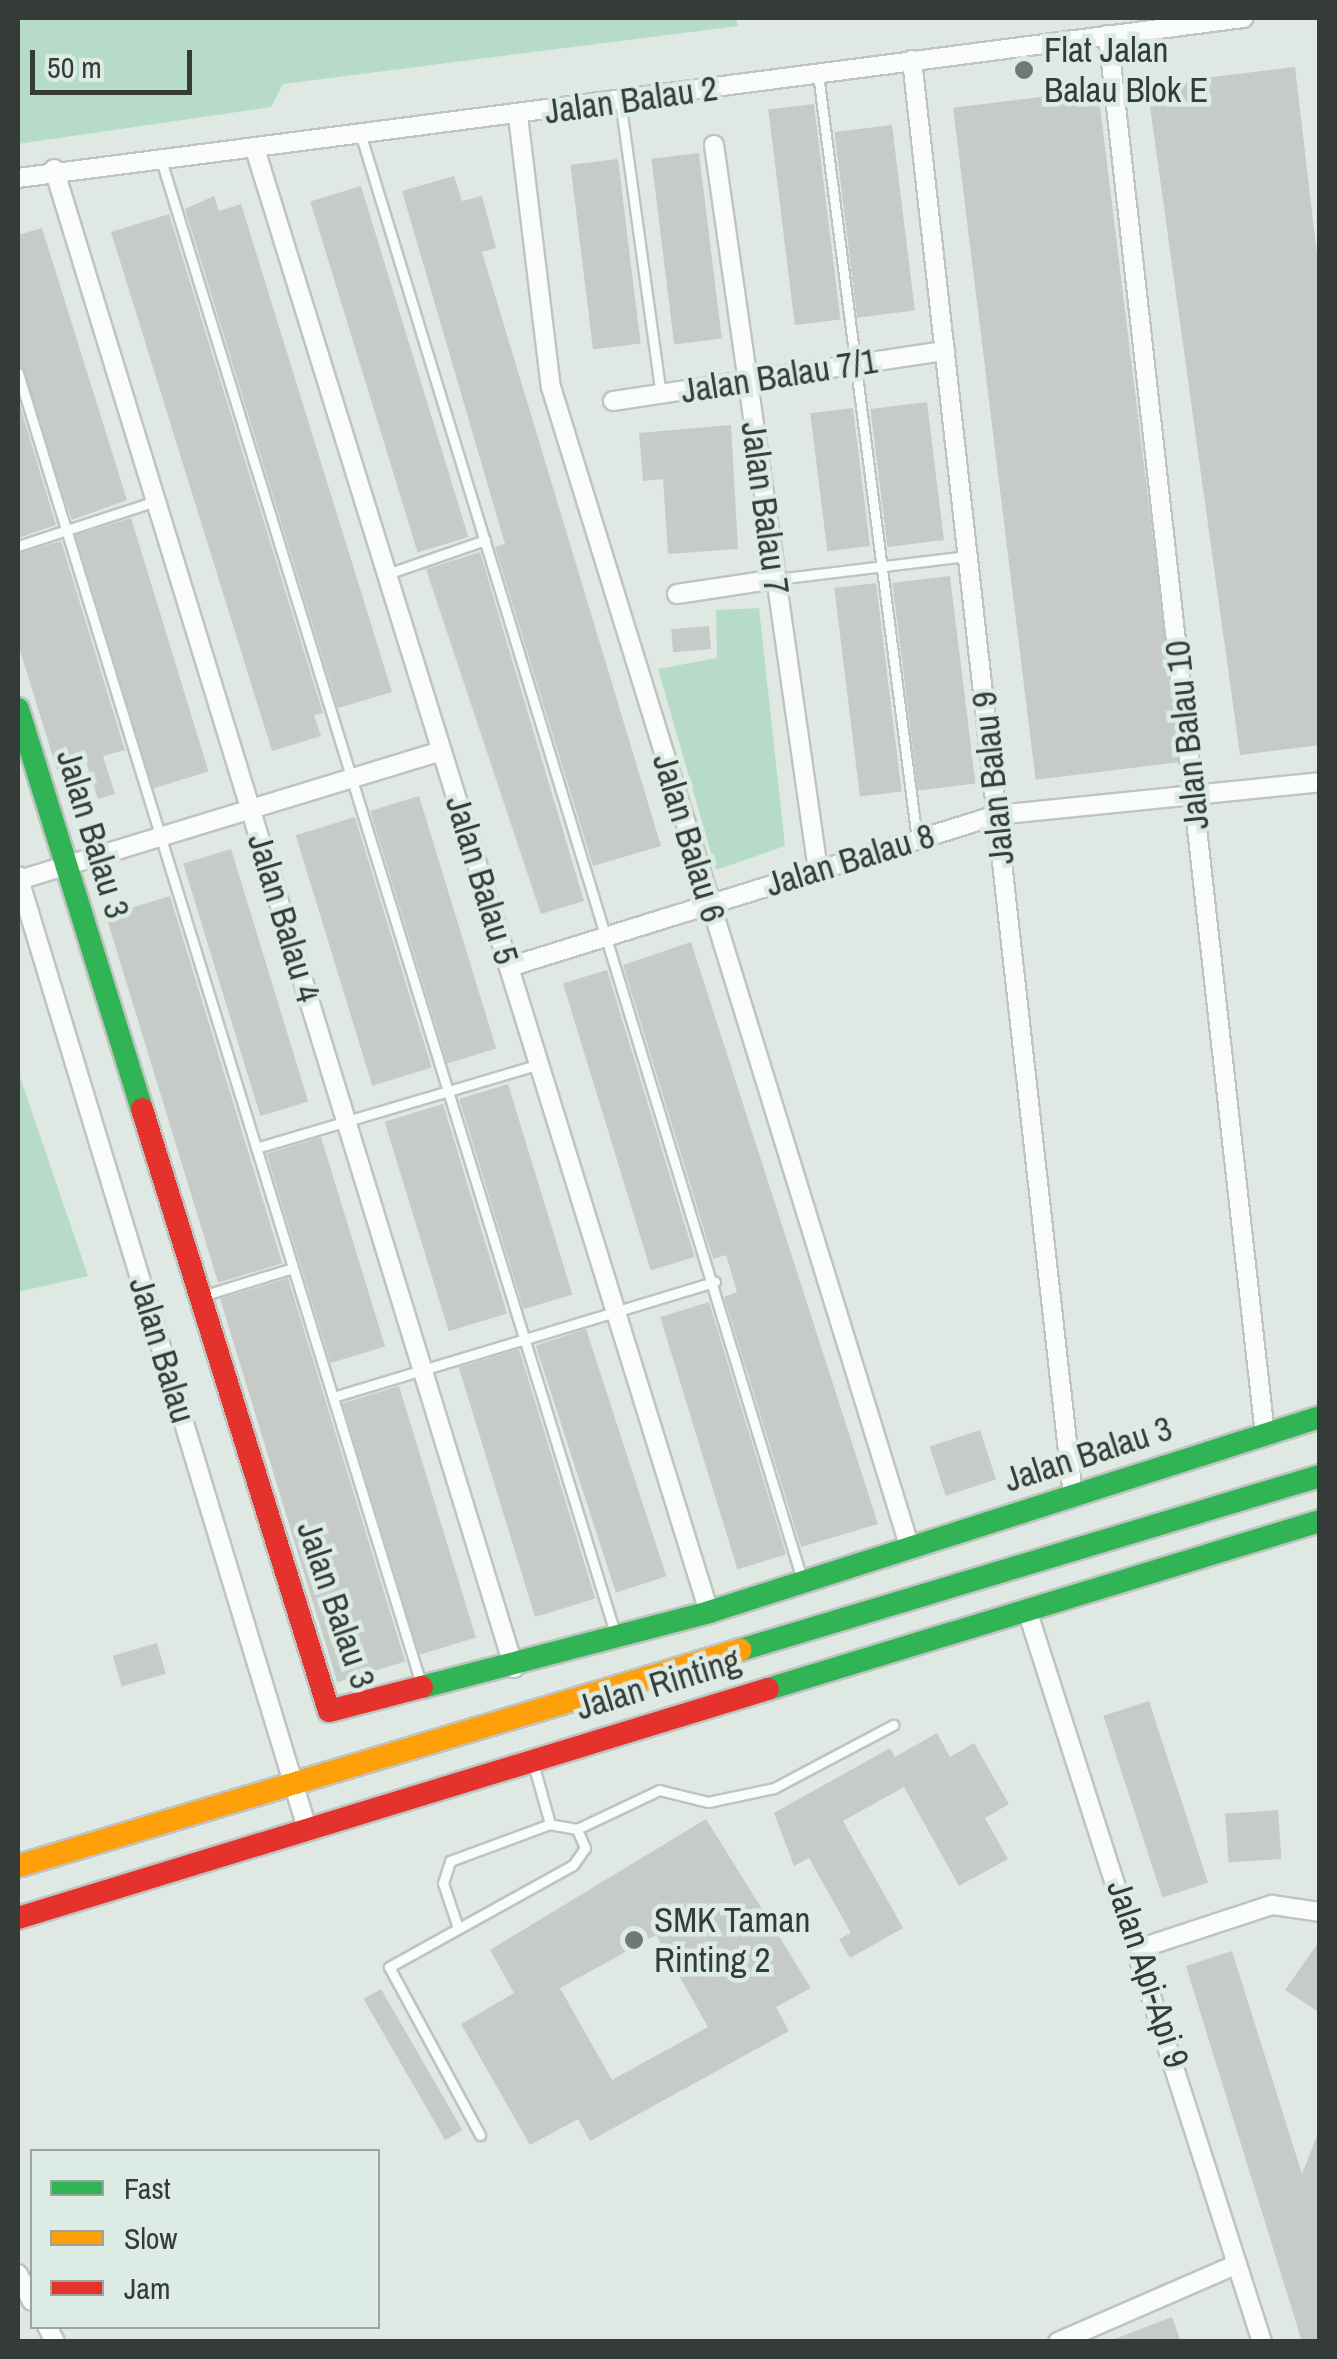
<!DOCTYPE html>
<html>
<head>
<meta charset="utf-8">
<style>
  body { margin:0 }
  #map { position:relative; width:1337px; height:2359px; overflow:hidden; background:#e0e8e3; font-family:"Archivo Narrow",sans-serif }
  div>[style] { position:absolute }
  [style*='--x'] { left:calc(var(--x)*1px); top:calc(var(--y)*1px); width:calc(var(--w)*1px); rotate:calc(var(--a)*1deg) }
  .green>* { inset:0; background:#b6dcc9 }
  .building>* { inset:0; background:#c6cbc8; transform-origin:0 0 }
  .roads { filter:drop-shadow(2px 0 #bec4c0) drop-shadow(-2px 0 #bec4c0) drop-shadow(0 2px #bec4c0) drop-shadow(0 -2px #bec4c0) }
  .lane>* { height:9px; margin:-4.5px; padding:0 4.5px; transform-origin:4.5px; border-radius:4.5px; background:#fafcfb }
  .street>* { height:18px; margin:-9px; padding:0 9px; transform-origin:9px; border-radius:9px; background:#fafcfb }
  .fast>* { height:22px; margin:-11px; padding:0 11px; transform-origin:11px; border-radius:11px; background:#30b455 }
  .slow>* { height:22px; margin:-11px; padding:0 11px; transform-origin:11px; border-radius:11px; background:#ff9f0a }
  .jam>* { height:22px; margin:-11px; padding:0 11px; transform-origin:11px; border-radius:11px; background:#e5322d }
  .dots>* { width:28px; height:28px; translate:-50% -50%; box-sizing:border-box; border:5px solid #dcebe3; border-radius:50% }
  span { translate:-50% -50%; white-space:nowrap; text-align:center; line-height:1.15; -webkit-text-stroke:9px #dcebe3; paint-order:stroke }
  .poi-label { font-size:35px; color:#353b38 }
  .left { translate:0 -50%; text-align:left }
  .street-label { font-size:35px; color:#353b38 }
  .frame { position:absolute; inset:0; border:20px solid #353b38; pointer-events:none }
  .legend { position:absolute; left:30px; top:2149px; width:350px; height:180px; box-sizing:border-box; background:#dcebe3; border:2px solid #99a59f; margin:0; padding:12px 18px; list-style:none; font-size:30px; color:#353b38 }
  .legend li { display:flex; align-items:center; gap:20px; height:50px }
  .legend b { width:50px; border:2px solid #99a59f }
  .scale { position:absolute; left:30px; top:50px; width:162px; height:45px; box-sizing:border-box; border:5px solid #353b38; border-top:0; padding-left:12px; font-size:30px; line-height:35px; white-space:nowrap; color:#353b38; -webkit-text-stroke:8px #dcebe3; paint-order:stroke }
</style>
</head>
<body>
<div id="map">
  <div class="green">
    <i style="clip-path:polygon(18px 18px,736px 18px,738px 26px,283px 84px,271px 107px,18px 144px)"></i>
    <i style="clip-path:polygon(759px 608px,785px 846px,716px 870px,658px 669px,717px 658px,716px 610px)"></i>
    <i style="clip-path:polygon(18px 1071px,88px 1276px,18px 1292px)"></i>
  </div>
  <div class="building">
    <i style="clip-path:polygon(1295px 67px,1320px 280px,1320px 745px,1240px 755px,1147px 85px)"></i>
    <i style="left:1098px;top:90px;width:677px;height:146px;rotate:83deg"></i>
    <i style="left:814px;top:104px;width:217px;height:46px;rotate:83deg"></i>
    <i style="left:892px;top:125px;width:187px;height:58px;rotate:83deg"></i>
    <i style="left:699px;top:153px;width:187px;height:48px;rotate:83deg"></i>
    <i style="left:618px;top:159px;width:186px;height:48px;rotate:83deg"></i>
    <i style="clip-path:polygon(454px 176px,462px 201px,482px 196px,496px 248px,482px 252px,661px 846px,593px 866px,495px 547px,505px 544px,402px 191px)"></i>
    <i style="left:361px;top:186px;width:367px;height:53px;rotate:73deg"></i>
    <i style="clip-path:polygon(214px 196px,219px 211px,241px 204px,392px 692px,338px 708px,185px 209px)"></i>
    <i style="clip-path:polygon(169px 214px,323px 713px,314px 715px,321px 736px,272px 751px,111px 232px)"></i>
    <i style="clip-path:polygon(42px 228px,127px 500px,72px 520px,18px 365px,18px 235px)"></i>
    <i style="clip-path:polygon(18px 399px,56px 525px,18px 538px)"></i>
    <i style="left:927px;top:402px;width:139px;height:57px;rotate:83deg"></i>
    <i style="left:853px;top:408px;width:139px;height:43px;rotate:83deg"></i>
    <i style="clip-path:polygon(731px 425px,738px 549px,668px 554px,663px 479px,643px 481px,639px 433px)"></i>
    <i style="left:131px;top:518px;width:265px;height:58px;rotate:73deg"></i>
    <i style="clip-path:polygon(61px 541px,125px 750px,103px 756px,115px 794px,98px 799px,86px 762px,57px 770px,18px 644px,18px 554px)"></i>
    <i style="clip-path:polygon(480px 552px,584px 901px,541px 914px,426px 569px)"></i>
    <i style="left:950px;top:576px;width:209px;height:58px;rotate:83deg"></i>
    <i style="left:876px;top:583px;width:210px;height:42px;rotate:83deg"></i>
    <i style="left:709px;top:626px;width:23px;height:38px;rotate:85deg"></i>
    <i style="left:419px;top:796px;width:264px;height:51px;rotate:73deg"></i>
    <i style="left:355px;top:817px;width:262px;height:62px;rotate:73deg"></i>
    <i style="left:231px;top:849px;width:264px;height:50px;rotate:73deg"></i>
    <i style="left:170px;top:896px;width:384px;height:67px;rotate:73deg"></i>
    <i style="clip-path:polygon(691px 942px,878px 1524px,801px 1547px,724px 1297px,737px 1292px,726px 1255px,713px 1259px,623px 965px)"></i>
    <i style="left:607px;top:970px;width:300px;height:46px;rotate:73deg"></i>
    <i style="left:508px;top:1084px;width:220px;height:51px;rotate:73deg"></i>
    <i style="left:443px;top:1104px;width:219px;height:61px;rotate:73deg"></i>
    <i style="left:321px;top:1137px;width:219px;height:57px;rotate:73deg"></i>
    <i style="left:288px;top:1278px;width:401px;height:71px;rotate:73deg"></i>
    <i style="left:709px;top:1302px;width:264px;height:51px;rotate:73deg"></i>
    <i style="left:586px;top:1329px;width:260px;height:53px;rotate:72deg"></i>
    <i style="left:519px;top:1349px;width:261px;height:63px;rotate:73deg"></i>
    <i style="left:399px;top:1386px;width:263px;height:59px;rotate:73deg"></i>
    <i style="left:980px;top:1430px;width:52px;height:53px;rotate:72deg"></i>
    <i style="left:157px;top:1643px;width:32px;height:46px;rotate:74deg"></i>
    <i style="left:1149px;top:1701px;width:191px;height:48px;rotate:72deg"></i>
    <i style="clip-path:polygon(937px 1733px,950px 1757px,974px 1743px,1009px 1804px,985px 1818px,1008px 1859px,959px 1886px,904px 1787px,843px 1821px,903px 1928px,850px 1958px,839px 1939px,851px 1933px,809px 1858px,794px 1866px,774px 1813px,890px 1748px,895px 1757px)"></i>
    <i style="left:1278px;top:1810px;width:49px;height:53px;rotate:86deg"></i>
    <i style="clip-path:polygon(evenodd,706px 1819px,811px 1988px,776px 2007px,789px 2031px,590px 2141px,578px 2119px,530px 2145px,461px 2024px,514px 1993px,490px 1950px,706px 1819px,656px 1935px,708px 2027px,612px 2080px,560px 1988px,656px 1935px)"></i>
    <i style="clip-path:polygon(1320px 1940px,1320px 2013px,1285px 1990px)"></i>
    <i style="clip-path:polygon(1232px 1951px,1302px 2174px,1320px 2128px,1320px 2342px,1302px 2342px,1186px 1966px)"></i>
    <i style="left:381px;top:1989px;width:163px;height:20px;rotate:60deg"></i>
    <i style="clip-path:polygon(1172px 2317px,1181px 2342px,1113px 2342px,1112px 2340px)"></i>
  </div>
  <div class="roads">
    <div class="lane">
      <i style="--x:818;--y:74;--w:771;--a:82.63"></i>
      <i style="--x:620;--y:100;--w:297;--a:82.1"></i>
      <i style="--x:361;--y:136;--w:1509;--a:73.01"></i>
      <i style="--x:161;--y:160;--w:1545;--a:72.87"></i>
      <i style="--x:18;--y:373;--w:1372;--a:72.91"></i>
      <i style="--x:18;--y:546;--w:145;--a:-18.1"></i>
      <i style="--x:387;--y:574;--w:104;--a:-19.1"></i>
      <i style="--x:777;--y:579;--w:192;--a:-6.9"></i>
      <i style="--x:256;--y:1148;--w:295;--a:-16.5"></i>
      <i style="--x:205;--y:1295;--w:92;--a:-17.1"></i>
      <i style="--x:333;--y:1397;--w:399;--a:-16.8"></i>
      <i style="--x:577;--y:1829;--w:91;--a:-25.4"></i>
      <i style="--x:659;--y:1790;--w:50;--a:13.8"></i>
      <i style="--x:708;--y:1802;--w:67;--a:-12"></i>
      <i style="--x:774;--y:1788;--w:135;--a:-27.9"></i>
      <i style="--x:457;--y:1925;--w:44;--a:-108.4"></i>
      <i style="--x:443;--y:1883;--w:23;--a:-72"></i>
      <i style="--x:450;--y:1861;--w:107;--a:-20.3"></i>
      <i style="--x:480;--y:2135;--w:191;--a:-118.4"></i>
      <i style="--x:389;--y:1967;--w:210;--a:-29"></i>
      <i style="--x:573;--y:1865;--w:21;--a:-55"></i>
      <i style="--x:585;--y:1848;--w:21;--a:-113"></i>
      <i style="--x:577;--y:1829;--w:27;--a:-170"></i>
      <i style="--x:550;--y:1824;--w:63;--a:-105.6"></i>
    </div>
    <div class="street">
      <i style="--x:1108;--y:35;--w:1408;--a:83.6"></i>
      <i style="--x:912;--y:60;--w:1445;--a:83.6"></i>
      <i style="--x:518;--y:116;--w:273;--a:83.1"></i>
      <i style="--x:551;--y:387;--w:1215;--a:72.82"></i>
      <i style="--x:714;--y:145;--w:732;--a:81.84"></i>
      <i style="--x:255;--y:149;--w:1532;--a:72.76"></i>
      <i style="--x:54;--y:169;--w:1568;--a:72.94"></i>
      <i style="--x:18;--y:178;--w:1236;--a:-7.44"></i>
      <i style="--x:613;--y:401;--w:336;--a:-8.6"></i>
      <i style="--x:677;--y:594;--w:100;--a:-8.6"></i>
      <i style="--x:18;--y:876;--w:992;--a:73.12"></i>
      <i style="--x:19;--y:880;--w:442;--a:-17"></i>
      <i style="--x:509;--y:967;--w:511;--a:-17.3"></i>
      <i style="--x:997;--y:815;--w:325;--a:-5.8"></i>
      <i style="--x:1027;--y:1610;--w:769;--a:72.2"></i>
      <i style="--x:1141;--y:1948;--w:138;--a:-18.2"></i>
      <i style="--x:1272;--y:1905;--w:49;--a:8.3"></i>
      <i style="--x:18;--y:2274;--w:30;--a:63"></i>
      <i style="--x:47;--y:2326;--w:18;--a:63"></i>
      <i style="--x:1058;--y:2342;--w:195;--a:-23.5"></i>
    </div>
    <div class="fast">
      <i style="--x:18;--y:709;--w:419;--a:72.8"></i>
      <i style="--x:740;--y:1650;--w:606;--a:-16.7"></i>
      <i style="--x:422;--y:1687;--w:297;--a:-14.6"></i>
      <i style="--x:709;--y:1612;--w:641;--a:-17.7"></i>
      <i style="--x:768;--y:1689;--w:577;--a:-16.93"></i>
    </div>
    <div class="slow">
      <i style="--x:18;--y:1866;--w:754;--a:-16.66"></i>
    </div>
    <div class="jam">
      <i style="--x:142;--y:1109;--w:630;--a:72.74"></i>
      <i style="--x:329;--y:1711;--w:96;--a:-14.5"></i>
      <i style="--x:18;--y:1918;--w:784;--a:-16.98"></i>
    </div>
  </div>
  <div class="dots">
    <i style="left:1024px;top:70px;background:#717874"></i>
    <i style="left:634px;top:1940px;background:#717874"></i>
  </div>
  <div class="poi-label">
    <span class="left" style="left:1044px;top:70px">Flat Jalan<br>Balau Blok E</span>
    <span class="left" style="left:654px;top:1940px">SMK Taman<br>Rinting 2</span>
  </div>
  <div class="street-label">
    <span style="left:631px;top:100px;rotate:-8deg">Jalan Balau 2</span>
    <span style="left:779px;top:376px;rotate:-9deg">Jalan Balau 7/1</span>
    <span style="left:765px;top:508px;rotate:82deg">Jalan Balau 7</span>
    <span style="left:1187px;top:735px;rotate:-96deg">Jalan Balau 10</span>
    <span style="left:993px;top:778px;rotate:-96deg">Jalan Balau 9</span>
    <span style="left:93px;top:834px;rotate:73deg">Jalan Balau 3</span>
    <span style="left:689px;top:838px;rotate:73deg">Jalan Balau 6</span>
    <span style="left:850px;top:860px;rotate:-17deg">Jalan Balau 8</span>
    <span style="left:482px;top:880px;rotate:73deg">Jalan Balau 5</span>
    <span style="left:284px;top:918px;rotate:73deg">Jalan Balau 4</span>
    <span style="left:162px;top:1350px;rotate:73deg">Jalan Balau</span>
    <span style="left:1088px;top:1454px;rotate:-18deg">Jalan Balau 3</span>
    <span style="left:336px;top:1605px;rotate:71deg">Jalan Balau 3</span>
    <span style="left:658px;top:1684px;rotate:-17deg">Jalan Rinting</span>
    <span style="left:1148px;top:1974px;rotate:72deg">Jalan Api-Api 9</span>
  </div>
  <div class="frame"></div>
  <ul class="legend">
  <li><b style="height:12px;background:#30b455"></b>Fast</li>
  <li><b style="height:12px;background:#ff9f0a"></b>Slow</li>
  <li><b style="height:12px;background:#e5322d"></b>Jam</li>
  </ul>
  <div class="scale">50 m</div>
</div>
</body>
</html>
